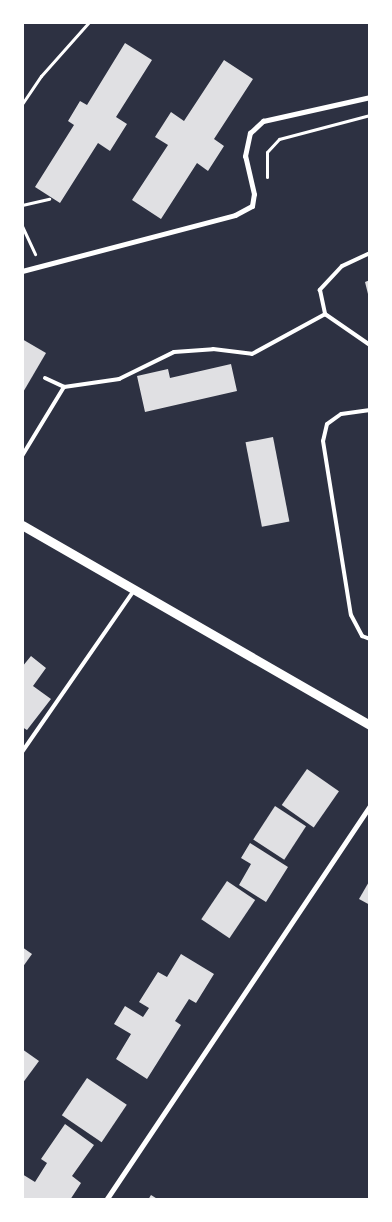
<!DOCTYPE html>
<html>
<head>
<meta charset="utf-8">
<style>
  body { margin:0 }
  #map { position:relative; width:392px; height:1222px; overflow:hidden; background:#2d3142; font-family:"Source Sans 3",sans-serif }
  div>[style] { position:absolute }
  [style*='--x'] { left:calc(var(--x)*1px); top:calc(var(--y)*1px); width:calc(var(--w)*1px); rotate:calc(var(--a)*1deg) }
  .building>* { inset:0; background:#e0e0e3; transform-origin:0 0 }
  .path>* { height:3px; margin:-1.5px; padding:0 1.5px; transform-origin:1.5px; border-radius:1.5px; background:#fff }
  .service>* { height:4px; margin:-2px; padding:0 2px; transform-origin:2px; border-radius:2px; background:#fff }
  .minor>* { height:5px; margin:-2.5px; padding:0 2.5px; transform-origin:2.5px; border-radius:2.5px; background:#fff }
  .tertiary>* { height:9px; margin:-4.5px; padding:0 4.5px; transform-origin:4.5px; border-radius:4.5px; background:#fff }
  span { translate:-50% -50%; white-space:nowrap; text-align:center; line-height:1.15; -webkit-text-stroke:4px #fff; paint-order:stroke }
  .frame { position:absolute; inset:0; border:24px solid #fff; pointer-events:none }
</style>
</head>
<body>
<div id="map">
  <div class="building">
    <i style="clip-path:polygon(125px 43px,152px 60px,116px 117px,127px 124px,110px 151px,98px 143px,60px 203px,35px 187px,74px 125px,68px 121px,80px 101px,87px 105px)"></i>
    <i style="clip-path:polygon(224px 60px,253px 79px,214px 139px,224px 146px,208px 171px,197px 163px,161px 219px,132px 200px,168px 145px,155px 137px,171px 112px,184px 121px)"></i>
    <i style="clip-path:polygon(370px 280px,370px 298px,369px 298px,365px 282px)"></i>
    <i style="clip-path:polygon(22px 339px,46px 353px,22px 394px)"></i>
    <i style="clip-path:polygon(231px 364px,237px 391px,145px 412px,137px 376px,168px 369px,170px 378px)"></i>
    <i style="left:273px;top:437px;width:86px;height:28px;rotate:79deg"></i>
    <i style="clip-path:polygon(31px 656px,46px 668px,33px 686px,51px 699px,27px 730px,22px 727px,22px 667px)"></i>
    <i style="left:307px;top:769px;width:39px;height:44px;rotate:35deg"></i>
    <i style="left:275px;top:806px;width:37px;height:40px;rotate:33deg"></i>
    <i style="clip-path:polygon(250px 843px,288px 867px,266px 902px,239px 885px,251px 864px,241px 858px)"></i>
    <i style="clip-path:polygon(370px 880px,370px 905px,359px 899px)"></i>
    <i style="left:227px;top:881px;width:34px;height:46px;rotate:34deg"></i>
    <i style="clip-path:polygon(22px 947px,32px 954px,22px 968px)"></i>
    <i style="clip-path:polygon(181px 954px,214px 974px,196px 1003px,189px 999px,175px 1021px,181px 1025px,147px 1079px,116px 1059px,131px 1034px,114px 1024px,125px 1006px,143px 1017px,149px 1008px,139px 1002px,158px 972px,167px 977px)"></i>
    <i style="clip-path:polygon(22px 1049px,39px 1061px,22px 1084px)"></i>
    <i style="left:87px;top:1078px;width:48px;height:45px;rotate:34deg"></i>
    <i style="clip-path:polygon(65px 1124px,94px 1145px,72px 1176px,81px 1183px,70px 1200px,22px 1200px,22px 1174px,35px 1182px,47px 1163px,41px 1159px)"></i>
    <i style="clip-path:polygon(151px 1195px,159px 1200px,148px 1200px)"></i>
  </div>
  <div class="path">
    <i style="--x:22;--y:104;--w:34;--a:-56"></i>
    <i style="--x:41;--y:76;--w:72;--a:-48.4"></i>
    <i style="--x:267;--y:177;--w:25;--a:-90"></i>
    <i style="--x:267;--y:152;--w:18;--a:-47"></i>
    <i style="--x:279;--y:139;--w:94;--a:-14.8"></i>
    <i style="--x:22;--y:205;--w:28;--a:-13"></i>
    <i style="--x:22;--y:226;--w:31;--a:65"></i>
  </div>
  <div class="service">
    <i style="--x:370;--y:253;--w:31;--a:155"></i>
    <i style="--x:342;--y:266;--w:33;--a:133"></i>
    <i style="--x:320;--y:290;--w:25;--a:78"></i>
    <i style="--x:325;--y:314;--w:55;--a:34.6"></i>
    <i style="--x:45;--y:378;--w:21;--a:25"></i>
    <i style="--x:64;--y:387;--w:56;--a:-8.3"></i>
    <i style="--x:119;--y:379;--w:61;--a:-26.1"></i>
    <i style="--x:174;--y:352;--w:39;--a:-4"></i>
    <i style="--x:213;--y:349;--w:39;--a:7"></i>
    <i style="--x:252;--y:354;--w:83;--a:-28.7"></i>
    <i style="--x:370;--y:410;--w:29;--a:172"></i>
    <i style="--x:341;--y:414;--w:17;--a:144"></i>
    <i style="--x:327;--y:424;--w:17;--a:103"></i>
    <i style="--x:323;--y:441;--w:176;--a:80.9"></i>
    <i style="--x:351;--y:615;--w:24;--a:62"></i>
    <i style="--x:362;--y:636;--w:9;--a:21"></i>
    <i style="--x:22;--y:456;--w:81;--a:-58.7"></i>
    <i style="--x:22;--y:752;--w:197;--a:-55.3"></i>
  </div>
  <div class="minor">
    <i style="--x:22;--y:271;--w:220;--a:-14.7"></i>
    <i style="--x:235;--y:215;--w:19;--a:-28"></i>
    <i style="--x:252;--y:206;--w:12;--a:-81"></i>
    <i style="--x:254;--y:194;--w:39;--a:-103"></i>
    <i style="--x:245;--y:156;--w:24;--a:-78"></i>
    <i style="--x:250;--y:133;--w:18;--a:-43"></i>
    <i style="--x:263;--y:121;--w:110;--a:-12.6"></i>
    <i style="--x:106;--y:1200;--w:474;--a:-56.2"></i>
  </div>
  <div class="tertiary">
    <i style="--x:22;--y:525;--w:401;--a:29.9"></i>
  </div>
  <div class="frame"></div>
</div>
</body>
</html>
